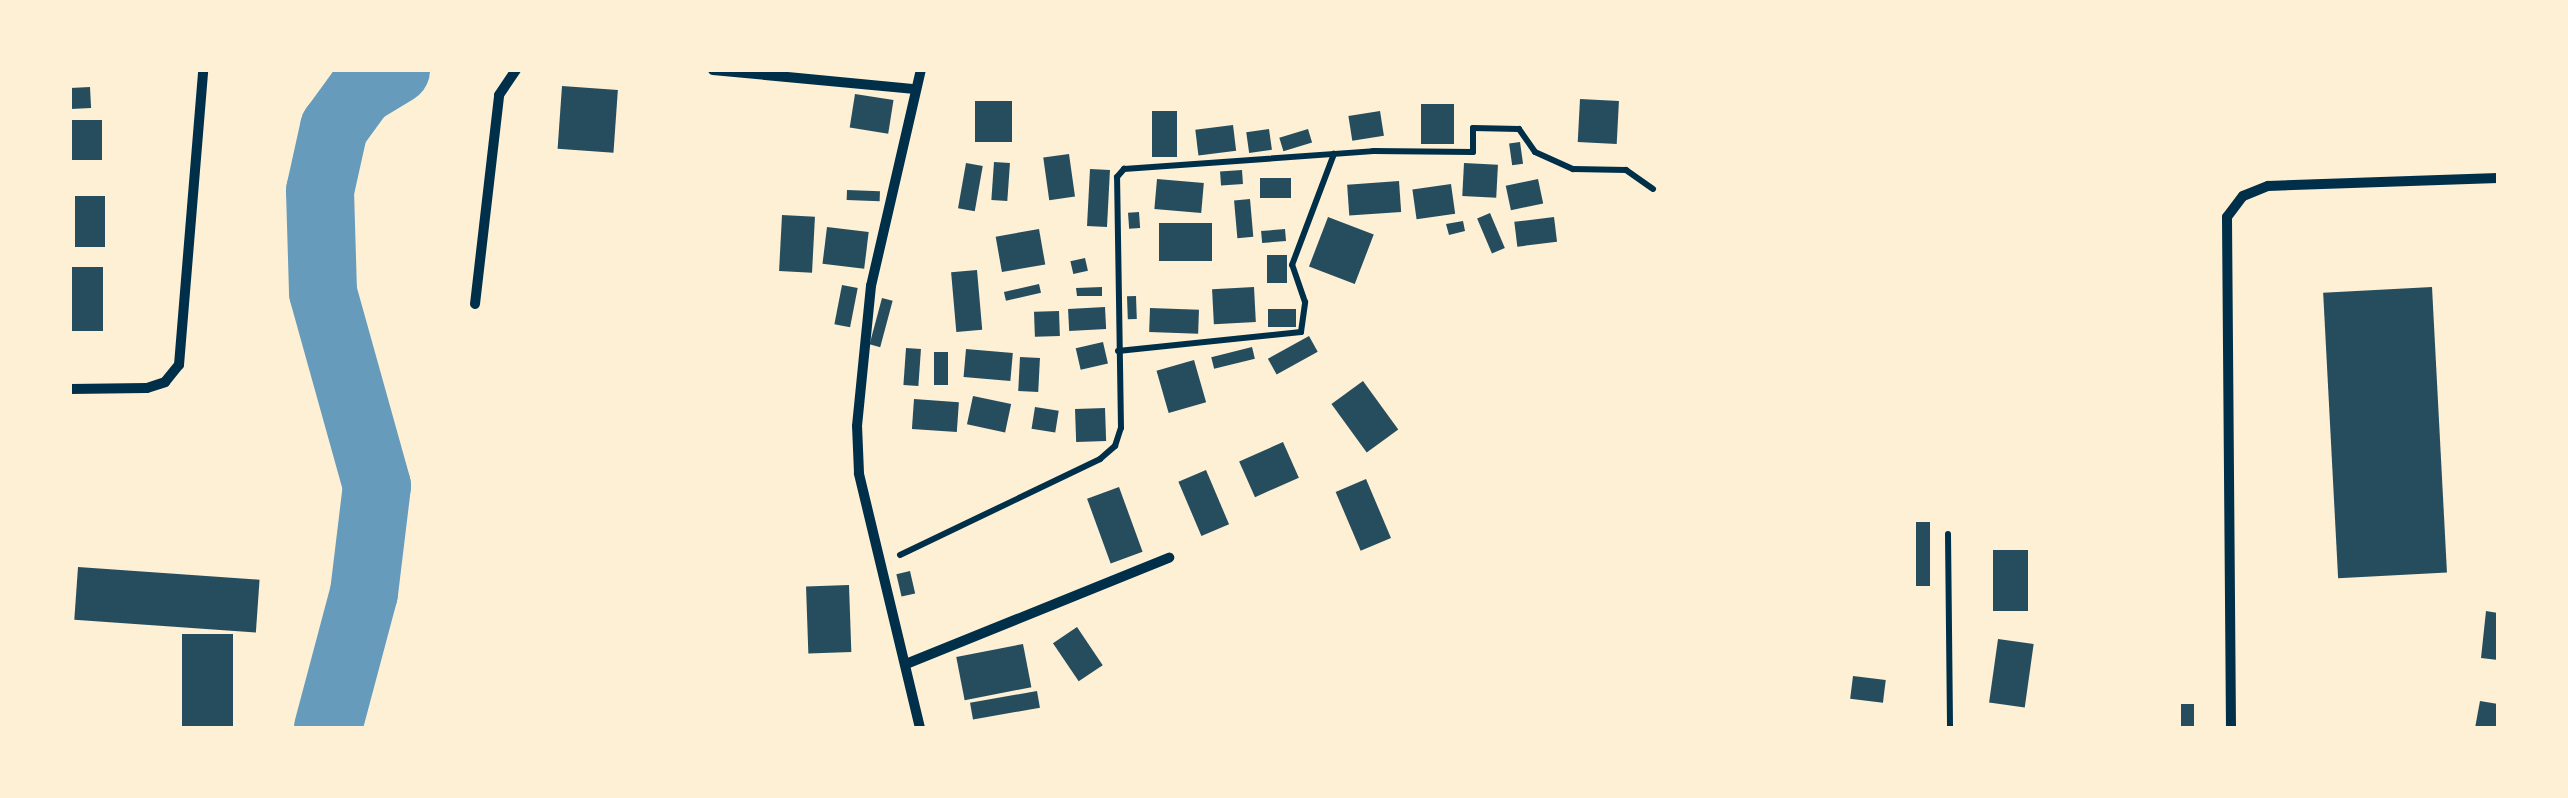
<!DOCTYPE html>
<html>
<head>
<meta charset="utf-8">
<style>
  body { margin:0 }
  #map { position:relative; width:2568px; height:798px; overflow:hidden; background:#fdf0d5; font-family:"DM Sans",sans-serif }
  div>[style] { position:absolute }
  [style*='--x'] { left:calc(var(--x)*1px); top:calc(var(--y)*1px); width:calc(var(--w)*1px); rotate:calc(var(--a)*1deg) }
  .river>* { height:68px; margin:-34px; padding:0 34px; transform-origin:34px; border-radius:34px; background:#669bbc }
  .building>* { inset:0; background:#264d5e; transform-origin:0 0 }
  .path>* { height:6px; margin:-3px; padding:0 3px; transform-origin:3px; border-radius:3px; background:#003049 }
  .minor>* { height:10px; margin:-5px; padding:0 5px; transform-origin:5px; border-radius:5px; background:#003049 }
  span { translate:-50% -50%; white-space:nowrap; text-align:center; line-height:1.15; -webkit-text-stroke:8px #fdf0d5; paint-order:stroke }
  .frame { position:absolute; inset:0; border:72px solid #fdf0d5; pointer-events:none }
</style>
</head>
<body>
<div id="map">
  <div class="river">
    <i style="--x:328;--y:728;--w:140;--a:-75.1"></i>
    <i style="--x:364;--y:593;--w:108;--a:-83.1"></i>
    <i style="--x:377;--y:486;--w:201;--a:-105.6"></i>
    <i style="--x:323;--y:292;--w:101;--a:-91.7"></i>
    <i style="--x:320;--y:191;--w:65;--a:-77.5"></i>
    <i style="--x:334;--y:128;--w:46;--a:-53.9"></i>
    <i style="--x:361;--y:91;--w:41;--a:-31"></i>
  </div>
  <div class="building">
    <i style="left:562px;top:86px;width:56px;height:63px;rotate:4deg"></i>
    <i style="left:90px;top:87px;width:21px;height:20px;rotate:87deg"></i>
    <i style="left:855px;top:94px;width:39px;height:34px;rotate:9deg"></i>
    <i style="left:1580px;top:99px;width:39px;height:43px;rotate:3deg"></i>
    <i style="left:975px;top:101px;width:37px;height:41px"></i>
    <i style="left:1421px;top:104px;width:33px;height:40px"></i>
    <i style="left:1152px;top:111px;width:25px;height:46px"></i>
    <i style="left:1380px;top:111px;width:25px;height:32px;rotate:81deg"></i>
    <i style="left:70px;top:120px;width:32px;height:40px"></i>
    <i style="left:1233px;top:125px;width:26px;height:38px;rotate:83deg"></i>
    <i style="left:1269px;top:129px;width:21px;height:23px;rotate:82deg"></i>
    <i style="left:1308px;top:129px;width:14px;height:30px;rotate:73deg"></i>
    <i style="left:1520px;top:142px;width:22px;height:11px;rotate:82deg"></i>
    <i style="left:1069px;top:154px;width:43px;height:26px;rotate:82deg"></i>
    <i style="left:994px;top:162px;width:16px;height:38px;rotate:4deg"></i>
    <i style="left:966px;top:163px;width:17px;height:46px;rotate:10deg"></i>
    <i style="left:1464px;top:163px;width:34px;height:33px;rotate:3deg"></i>
    <i style="left:1090px;top:169px;width:20px;height:57px;rotate:3deg"></i>
    <i style="left:1242px;top:170px;width:14px;height:22px;rotate:86deg"></i>
    <i style="left:1260px;top:178px;width:31px;height:20px"></i>
    <i style="left:1157px;top:179px;width:47px;height:30px;rotate:5deg"></i>
    <i style="left:1538px;top:179px;width:25px;height:33px;rotate:78deg"></i>
    <i style="left:1399px;top:181px;width:31px;height:52px;rotate:86deg"></i>
    <i style="left:1451px;top:184px;width:30px;height:39px;rotate:82deg"></i>
    <i style="left:847px;top:190px;width:33px;height:10px;rotate:2deg"></i>
    <i style="left:75px;top:196px;width:30px;height:51px"></i>
    <i style="left:1250px;top:199px;width:38px;height:16px;rotate:85deg"></i>
    <i style="left:1139px;top:212px;width:16px;height:11px;rotate:86deg"></i>
    <i style="left:1490px;top:213px;width:38px;height:14px;rotate:67deg"></i>
    <i style="left:782px;top:215px;width:33px;height:56px;rotate:3deg"></i>
    <i style="left:1328px;top:217px;width:49px;height:53px;rotate:21deg"></i>
    <i style="left:1554px;top:217px;width:25px;height:40px;rotate:83deg"></i>
    <i style="clip-path:polygon(1463px 221px,1465px 231px,1449px 235px,1446px 224px)"></i>
    <i style="left:1212px;top:223px;width:38px;height:53px;rotate:90deg"></i>
    <i style="left:827px;top:227px;width:42px;height:37px;rotate:7deg"></i>
    <i style="left:1039px;top:229px;width:36px;height:44px;rotate:80deg"></i>
    <i style="left:1285px;top:229px;width:12px;height:24px;rotate:85deg"></i>
    <i style="left:1267px;top:255px;width:20px;height:28px"></i>
    <i style="left:1085px;top:258px;width:13px;height:15px;rotate:77deg"></i>
    <i style="left:70px;top:267px;width:33px;height:64px"></i>
    <i style="left:977px;top:270px;width:60px;height:26px;rotate:85deg"></i>
    <i style="left:1039px;top:284px;width:9px;height:36px;rotate:77deg"></i>
    <i style="left:842px;top:285px;width:16px;height:40px;rotate:11deg"></i>
    <i style="clip-path:polygon(1102px 287px,1102px 296px,1077px 296px,1076px 288px)"></i>
    <i style="left:1254px;top:287px;width:35px;height:42px;rotate:87deg"></i>
    <i style="left:2432px;top:287px;width:286px;height:109px;rotate:87deg"></i>
    <i style="left:1136px;top:296px;width:23px;height:9px;rotate:88deg"></i>
    <i style="left:882px;top:298px;width:11px;height:48px;rotate:15deg"></i>
    <i style="left:1105px;top:307px;width:22px;height:37px;rotate:87deg"></i>
    <i style="left:1150px;top:308px;width:49px;height:24px;rotate:2deg"></i>
    <i style="left:1268px;top:309px;width:28px;height:18px"></i>
    <i style="left:1059px;top:311px;width:25px;height:25px;rotate:88deg"></i>
    <i style="left:1309px;top:336px;width:18px;height:47px;rotate:61deg"></i>
    <i style="left:1103px;top:342px;width:22px;height:28px;rotate:77deg"></i>
    <i style="left:1252px;top:347px;width:12px;height:42px;rotate:76deg"></i>
    <i style="left:906px;top:348px;width:15px;height:37px;rotate:4deg"></i>
    <i style="left:966px;top:349px;width:47px;height:28px;rotate:5deg"></i>
    <i style="left:934px;top:352px;width:14px;height:33px"></i>
    <i style="left:1020px;top:357px;width:20px;height:34px;rotate:3deg"></i>
    <i style="left:1194px;top:360px;width:44px;height:39px;rotate:74deg"></i>
    <i style="left:1363px;top:381px;width:60px;height:39px;rotate:54deg"></i>
    <i style="left:973px;top:396px;width:39px;height:29px;rotate:12deg"></i>
    <i style="left:914px;top:399px;width:45px;height:30px;rotate:4deg"></i>
    <i style="left:1035px;top:407px;width:24px;height:22px;rotate:9deg"></i>
    <i style="left:1105px;top:408px;width:33px;height:30px;rotate:88deg"></i>
    <i style="left:1283px;top:442px;width:39px;height:48px;rotate:66deg"></i>
    <i style="left:1206px;top:470px;width:59px;height:30px;rotate:67deg"></i>
    <i style="left:1366px;top:479px;width:64px;height:33px;rotate:67deg"></i>
    <i style="left:1119px;top:487px;width:69px;height:34px;rotate:70deg"></i>
    <i style="left:1916px;top:522px;width:14px;height:64px"></i>
    <i style="left:1993px;top:550px;width:35px;height:61px"></i>
    <i style="left:78px;top:567px;width:182px;height:53px;rotate:4deg"></i>
    <i style="left:910px;top:571px;width:23px;height:14px;rotate:77deg"></i>
    <i style="left:849px;top:585px;width:67px;height:43px;rotate:88deg"></i>
    <i style="clip-path:polygon(2486px 611px,2498px 613px,2498px 660px,2481px 658px)"></i>
    <i style="left:1077px;top:627px;width:46px;height:29px;rotate:56deg"></i>
    <i style="left:182px;top:634px;width:51px;height:94px"></i>
    <i style="left:1998px;top:639px;width:36px;height:64px;rotate:8deg"></i>
    <i style="left:1023px;top:644px;width:44px;height:68px;rotate:79deg"></i>
    <i style="left:1853px;top:676px;width:33px;height:23px;rotate:7deg"></i>
    <i style="left:1037px;top:691px;width:17px;height:68px;rotate:80deg"></i>
    <i style="clip-path:polygon(2480px 701px,2498px 704px,2498px 728px,2475px 728px)"></i>
    <i style="left:2194px;top:704px;width:24px;height:13px;rotate:90deg"></i>
  </div>
  <div class="path">
    <i style="--x:1118;--y:351;--w:184;--a:-5.9"></i>
    <i style="--x:1301;--y:332;--w:30;--a:-82"></i>
    <i style="--x:1305;--y:302;--w:39;--a:-109"></i>
    <i style="--x:1292;--y:265;--w:119;--a:-69.3"></i>
    <i style="--x:1948;--y:534;--w:194;--a:89.4"></i>
    <i style="--x:900;--y:555;--w:222;--a:-25.6"></i>
    <i style="--x:1100;--y:459;--w:20;--a:-41"></i>
    <i style="--x:1115;--y:446;--w:19;--a:-72"></i>
    <i style="--x:1121;--y:428;--w:251;--a:-90.9"></i>
    <i style="--x:1117;--y:177;--w:11;--a:-49"></i>
    <i style="--x:1124;--y:169;--w:250;--a:-4.1"></i>
    <i style="--x:1373;--y:151;--w:100;--a:0.6"></i>
    <i style="--x:1473;--y:152;--w:24;--a:-90"></i>
    <i style="--x:1473;--y:128;--w:46;--a:1.2"></i>
    <i style="--x:1519;--y:129;--w:28;--a:55"></i>
    <i style="--x:1535;--y:152;--w:42;--a:24.1"></i>
    <i style="--x:1573;--y:169;--w:53;--a:1.1"></i>
    <i style="--x:1626;--y:170;--w:33;--a:35"></i>
  </div>
  <div class="minor">
    <i style="--x:713;--y:70;--w:203;--a:5.4"></i>
    <i style="--x:475;--y:304;--w:210;--a:-83.4"></i>
    <i style="--x:499;--y:95;--w:30;--a:-56"></i>
    <i style="--x:70;--y:389;--w:77;--a:-0.7"></i>
    <i style="--x:147;--y:388;--w:19;--a:-18"></i>
    <i style="--x:165;--y:382;--w:22;--a:-51"></i>
    <i style="--x:179;--y:365;--w:296;--a:-85.3"></i>
    <i style="--x:906;--y:664;--w:284;--a:-22"></i>
    <i style="--x:920;--y:728;--w:262;--a:-103.5"></i>
    <i style="--x:859;--y:473;--w:47;--a:-92.4"></i>
    <i style="--x:857;--y:426;--w:141;--a:-84.3"></i>
    <i style="--x:871;--y:286;--w:222;--a:-77"></i>
    <i style="--x:2231;--y:728;--w:511;--a:-90.45"></i>
    <i style="--x:2227;--y:217;--w:26;--a:-53"></i>
    <i style="--x:2243;--y:196;--w:27;--a:-22"></i>
    <i style="--x:2268;--y:186;--w:230;--a:-2"></i>
  </div>
  <div class="frame"></div>
</div>
</body>
</html>
